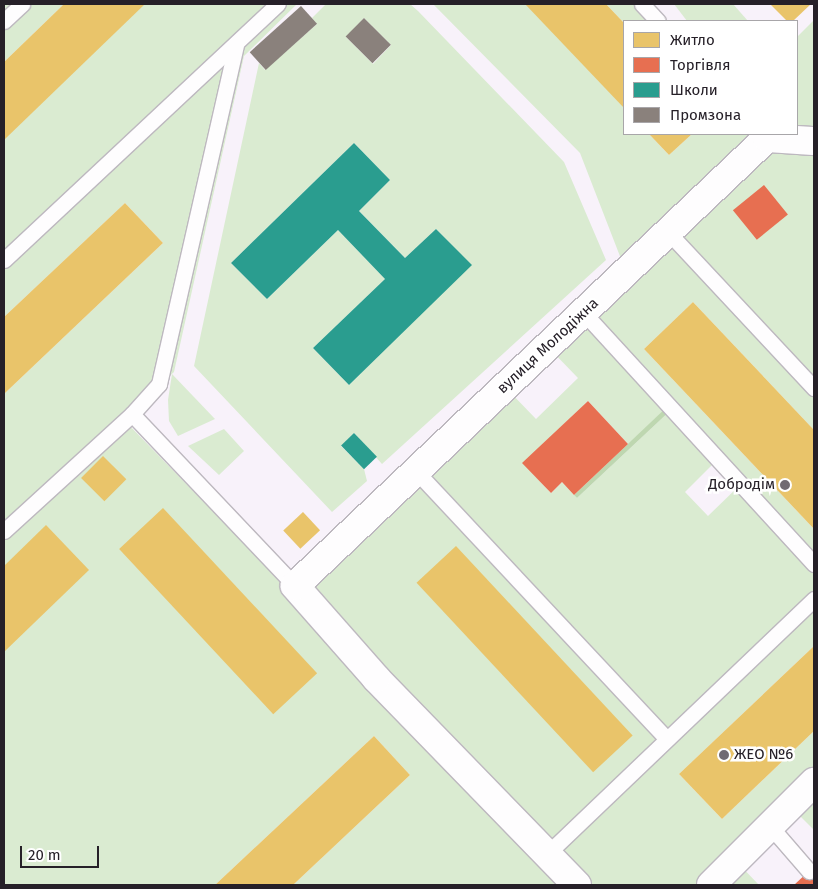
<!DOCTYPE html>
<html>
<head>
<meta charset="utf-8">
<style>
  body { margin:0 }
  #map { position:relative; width:818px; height:889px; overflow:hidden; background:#f8f2fa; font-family:"Fira Sans",sans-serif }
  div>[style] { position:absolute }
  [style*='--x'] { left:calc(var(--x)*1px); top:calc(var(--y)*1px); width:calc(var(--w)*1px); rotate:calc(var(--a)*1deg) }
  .green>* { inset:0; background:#daebd1 }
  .forest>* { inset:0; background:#bed7b0 }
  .homes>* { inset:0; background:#e9c46a; transform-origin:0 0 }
  .shops>* { inset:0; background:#e76f51; transform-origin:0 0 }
  .schools>* { inset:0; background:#2a9d8f; transform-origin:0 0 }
  .industry>* { inset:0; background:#8a817c; transform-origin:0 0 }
  .roads { filter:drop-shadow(1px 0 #bdb8bf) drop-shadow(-1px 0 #bdb8bf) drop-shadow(0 1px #bdb8bf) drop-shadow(0 -1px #bdb8bf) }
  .lane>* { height:15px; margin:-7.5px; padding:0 7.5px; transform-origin:7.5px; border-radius:7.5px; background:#fefdfe }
  .street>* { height:28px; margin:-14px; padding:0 14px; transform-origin:14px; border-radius:14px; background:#fefdfe }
  .dots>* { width:14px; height:14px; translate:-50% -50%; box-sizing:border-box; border:2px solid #fff; border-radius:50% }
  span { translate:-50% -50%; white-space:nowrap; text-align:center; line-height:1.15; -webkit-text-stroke:5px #fff; paint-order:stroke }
  .street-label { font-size:15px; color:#262028 }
  .poi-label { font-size:15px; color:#262028 }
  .right { translate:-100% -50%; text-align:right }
  .left { translate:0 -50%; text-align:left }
  .frame { position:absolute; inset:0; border:5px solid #262028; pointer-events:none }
  .legend { position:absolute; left:623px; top:20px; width:175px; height:115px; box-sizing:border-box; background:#fff; border:1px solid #a8a6a9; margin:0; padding:6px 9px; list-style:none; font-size:15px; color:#262028 }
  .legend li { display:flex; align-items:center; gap:10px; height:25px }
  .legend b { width:25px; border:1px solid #a8a6a9 }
  .scale { position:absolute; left:20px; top:846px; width:79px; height:22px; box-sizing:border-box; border:2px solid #262028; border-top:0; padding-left:6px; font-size:15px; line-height:18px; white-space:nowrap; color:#262028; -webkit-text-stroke:4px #fff; paint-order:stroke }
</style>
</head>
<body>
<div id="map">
  <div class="green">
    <i style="clip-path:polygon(4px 4px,64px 4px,4px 62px)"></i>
    <i style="clip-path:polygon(144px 4px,297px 4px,244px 56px,174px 372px,4px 531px,4px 394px,163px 243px,125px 203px,4px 317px,4px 139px)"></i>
    <i style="clip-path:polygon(evenodd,326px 4px,410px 4px,418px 11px,564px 162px,606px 260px,382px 464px,354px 433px,341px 446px,364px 469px,367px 481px,332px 512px,194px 366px,259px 63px,265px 70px,317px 24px,312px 18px,326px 4px,364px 18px,391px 45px,373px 64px,346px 37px,364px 18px,326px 4px,354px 143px,390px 180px,359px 211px,405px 258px,436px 229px,471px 265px,349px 385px,313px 348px,385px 279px,338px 230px,267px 299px,231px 263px,354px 143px)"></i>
    <i style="clip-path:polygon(evenodd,433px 4px,526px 4px,624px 107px,624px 134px,649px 134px,669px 155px,692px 134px,762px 134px,814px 141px,814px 430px,693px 302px,644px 349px,814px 529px,814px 646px,679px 774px,722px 819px,814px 731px,814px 830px,790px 806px,736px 861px,759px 885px,293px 885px,410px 775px,374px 736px,215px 885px,4px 885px,4px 532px,126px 422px,420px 724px,295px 586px,505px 387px,536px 419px,578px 378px,547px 346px,623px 264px,580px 153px,433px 4px,588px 401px,628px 444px,672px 409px,577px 498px,562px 482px,551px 493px,523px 463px,588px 401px,433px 4px,718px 459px,741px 484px,708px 516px,685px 492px,718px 459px)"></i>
    <i style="clip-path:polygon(606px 4px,642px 4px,658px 21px,624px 23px)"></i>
    <i style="clip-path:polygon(674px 4px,733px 4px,748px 21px,687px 21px)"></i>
    <i style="clip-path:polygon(814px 20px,814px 126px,797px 126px,797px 37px)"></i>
    <i style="clip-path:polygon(172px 374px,215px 419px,178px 436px,169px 421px,168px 400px)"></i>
    <i style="clip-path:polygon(224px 429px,244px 451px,219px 475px,188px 446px)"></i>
  </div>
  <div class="forest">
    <i style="clip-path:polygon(669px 405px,672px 409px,577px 498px,574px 495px)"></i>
  </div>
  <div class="homes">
    <i style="clip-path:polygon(64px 4px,145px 4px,4px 140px,4px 62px)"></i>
    <i style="clip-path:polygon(525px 4px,606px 4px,624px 23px,624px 108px)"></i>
    <i style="clip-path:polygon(770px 4px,811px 4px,793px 21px,787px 21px)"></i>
    <i style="clip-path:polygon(649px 134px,692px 134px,669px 155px)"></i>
    <i style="clip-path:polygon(125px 203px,163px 243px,4px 394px,4px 317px)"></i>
    <i style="clip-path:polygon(693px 302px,814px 430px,814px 529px,644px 349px)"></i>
    <i style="left:103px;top:456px;width:33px;height:31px;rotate:45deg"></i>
    <i style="left:163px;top:508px;width:226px;height:60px;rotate:47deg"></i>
    <i style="left:303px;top:512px;width:25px;height:27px;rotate:47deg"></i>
    <i style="clip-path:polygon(46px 525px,89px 570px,4px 652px,4px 566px)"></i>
    <i style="left:456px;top:546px;width:259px;height:54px;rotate:47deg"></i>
    <i style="clip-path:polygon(814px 646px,814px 731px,722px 819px,679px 774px)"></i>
    <i style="clip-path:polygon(374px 736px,410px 775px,293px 885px,215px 885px)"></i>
  </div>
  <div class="shops">
    <i style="left:764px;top:185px;width:38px;height:40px;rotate:51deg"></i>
    <i style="clip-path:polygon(588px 401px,628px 444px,574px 495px,562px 482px,551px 493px,522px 463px)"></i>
    <i style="clip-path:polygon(814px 866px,814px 885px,794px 885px,809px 871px)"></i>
  </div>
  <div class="schools">
    <i style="clip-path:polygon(354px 143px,390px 180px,359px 211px,405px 258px,436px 229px,472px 265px,349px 385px,313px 348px,385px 279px,338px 230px,267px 299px,231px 263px)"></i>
    <i style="left:354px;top:433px;width:33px;height:18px;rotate:46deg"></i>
  </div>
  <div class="industry">
    <i style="left:301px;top:6px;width:24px;height:69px;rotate:48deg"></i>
    <i style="left:364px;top:18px;width:38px;height:26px;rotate:45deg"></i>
  </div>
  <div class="roads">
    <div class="lane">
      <i style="--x:642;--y:4;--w:23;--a:47"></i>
      <i style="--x:4;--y:21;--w:25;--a:-43"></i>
      <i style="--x:236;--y:45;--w:348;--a:102.8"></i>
      <i style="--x:159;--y:384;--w:40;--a:132"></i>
      <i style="--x:132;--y:414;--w:237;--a:46.5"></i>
      <i style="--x:668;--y:232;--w:214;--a:46.9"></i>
      <i style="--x:4;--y:260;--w:375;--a:-43.1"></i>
      <i style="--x:583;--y:312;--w:342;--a:47.5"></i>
      <i style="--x:416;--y:471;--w:367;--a:46.9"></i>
      <i style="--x:4;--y:531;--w:173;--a:-42.4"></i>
      <i style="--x:770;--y:826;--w:60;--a:49.1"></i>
      <i style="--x:547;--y:854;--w:369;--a:-43.7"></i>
    </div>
    <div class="street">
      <i style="--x:577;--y:885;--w:289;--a:-134.2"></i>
      <i style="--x:376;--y:678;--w:123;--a:-131.4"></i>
      <i style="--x:295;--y:586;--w:651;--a:-43.51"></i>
      <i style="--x:767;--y:138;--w:47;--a:3.7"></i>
      <i style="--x:711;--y:885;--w:146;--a:-45"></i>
    </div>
  </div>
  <div class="dots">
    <i style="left:785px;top:485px;background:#706a72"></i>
    <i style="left:724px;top:755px;background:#706a72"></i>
  </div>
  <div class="street-label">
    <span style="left:548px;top:346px;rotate:-43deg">вулиця Молодіжна</span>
  </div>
  <div class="poi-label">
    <span class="right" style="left:775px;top:485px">Добродім</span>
    <span class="left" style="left:734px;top:755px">ЖЕО №6</span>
  </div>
  <div class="frame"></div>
  <ul class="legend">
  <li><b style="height:14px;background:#e9c46a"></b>Житло</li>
  <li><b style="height:14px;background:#e76f51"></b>Торгівля</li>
  <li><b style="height:14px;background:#2a9d8f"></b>Школи</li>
  <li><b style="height:14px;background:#8a817c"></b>Промзона</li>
  </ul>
  <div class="scale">20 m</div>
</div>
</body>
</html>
